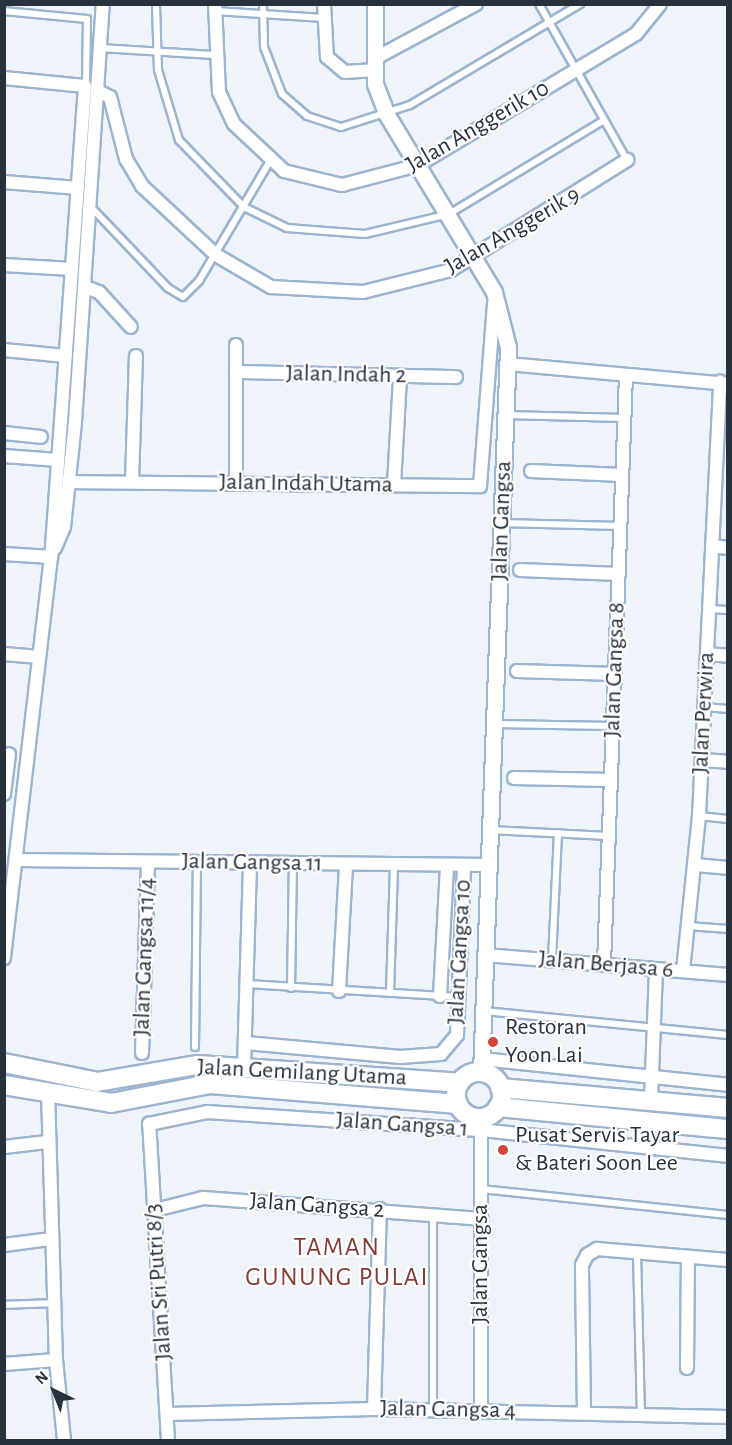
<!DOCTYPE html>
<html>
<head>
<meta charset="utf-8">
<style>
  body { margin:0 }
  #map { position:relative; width:732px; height:1445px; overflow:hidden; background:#eff4fa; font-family:"Alegreya Sans",sans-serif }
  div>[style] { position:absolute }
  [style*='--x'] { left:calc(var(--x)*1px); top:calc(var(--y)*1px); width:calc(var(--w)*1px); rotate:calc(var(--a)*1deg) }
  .roads { filter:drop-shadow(2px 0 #9bb4cf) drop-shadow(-2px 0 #9bb4cf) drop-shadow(0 2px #9bb4cf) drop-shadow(0 -2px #9bb4cf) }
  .service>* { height:6px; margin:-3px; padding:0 3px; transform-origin:3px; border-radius:3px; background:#fff }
  .minor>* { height:12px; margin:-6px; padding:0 6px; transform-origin:6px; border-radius:6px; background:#fff }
  .tertiary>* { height:15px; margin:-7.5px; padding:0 7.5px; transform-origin:7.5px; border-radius:7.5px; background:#fff }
  .secondary>* { height:18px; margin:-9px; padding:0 9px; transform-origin:9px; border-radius:9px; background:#fff }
  .secondary>.ring { margin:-9px; padding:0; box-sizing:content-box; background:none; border:18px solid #fff; border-radius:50% }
  .dots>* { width:16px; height:16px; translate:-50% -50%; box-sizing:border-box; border:3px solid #fff; border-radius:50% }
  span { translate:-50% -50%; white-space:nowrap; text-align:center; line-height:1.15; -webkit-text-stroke:4.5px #fff; paint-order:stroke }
  .street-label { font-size:24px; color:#28323d }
  .poi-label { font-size:24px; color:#28323d }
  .left { translate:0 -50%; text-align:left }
  .neighbourhood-label { font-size:26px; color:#843c34; letter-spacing:1.5px }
  .frame { position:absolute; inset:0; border:6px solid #28323d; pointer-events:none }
  .north { position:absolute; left:24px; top:1361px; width:60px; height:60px; -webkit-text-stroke:4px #fff; paint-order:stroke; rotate:317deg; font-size:16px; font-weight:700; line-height:24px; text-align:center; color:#28323d }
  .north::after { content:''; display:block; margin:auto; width:21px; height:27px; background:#28323d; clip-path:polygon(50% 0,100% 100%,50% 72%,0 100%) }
</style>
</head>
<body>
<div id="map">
  <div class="roads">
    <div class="service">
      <i style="--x:156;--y:4;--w:66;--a:88.3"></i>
      <i style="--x:158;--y:70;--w:73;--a:73.3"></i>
      <i style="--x:179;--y:140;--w:93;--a:45.9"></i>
      <i style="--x:244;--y:207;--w:48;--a:26"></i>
      <i style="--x:287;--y:228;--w:78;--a:4.4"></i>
      <i style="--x:365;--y:234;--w:86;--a:-13.4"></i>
      <i style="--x:449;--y:214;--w:181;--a:-31.2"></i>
      <i style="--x:263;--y:4;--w:43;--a:88.7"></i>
      <i style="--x:264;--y:47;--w:50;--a:69"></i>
      <i style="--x:282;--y:94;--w:33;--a:41"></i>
      <i style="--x:307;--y:116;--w:36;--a:18"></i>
      <i style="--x:341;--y:127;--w:72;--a:-17.7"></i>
      <i style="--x:410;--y:105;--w:198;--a:-30.7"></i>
      <i style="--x:539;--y:4;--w:179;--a:60.6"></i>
      <i style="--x:4;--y:11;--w:83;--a:5.5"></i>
      <i style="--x:87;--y:19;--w:67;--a:90.9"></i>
      <i style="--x:215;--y:11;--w:109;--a:3.7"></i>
      <i style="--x:100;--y:48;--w:114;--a:3.5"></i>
      <i style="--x:90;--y:206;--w:113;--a:46.4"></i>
      <i style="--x:168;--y:288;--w:17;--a:31"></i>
      <i style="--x:183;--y:297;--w:23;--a:-45"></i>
      <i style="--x:199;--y:281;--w:139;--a:-59.4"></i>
      <i style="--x:506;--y:415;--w:118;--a:1.5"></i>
      <i style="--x:502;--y:523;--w:118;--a:1.5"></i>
      <i style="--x:709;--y:609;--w:19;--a:3"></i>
      <i style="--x:705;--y:707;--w:23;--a:5"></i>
      <i style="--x:494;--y:724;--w:119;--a:1"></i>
      <i style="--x:699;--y:816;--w:29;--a:6"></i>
      <i style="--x:490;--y:830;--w:119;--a:2.9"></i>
      <i style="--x:688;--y:926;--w:40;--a:4.3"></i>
      <i style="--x:552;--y:960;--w:127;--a:-87.3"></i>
      <i style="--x:247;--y:984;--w:212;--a:3.5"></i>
      <i style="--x:291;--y:988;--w:125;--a:-89.1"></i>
      <i style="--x:390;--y:993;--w:129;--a:-88.2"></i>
      <i style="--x:484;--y:1011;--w:245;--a:5.6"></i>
      <i style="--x:195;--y:1047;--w:185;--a:-89.4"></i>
      <i style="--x:481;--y:1189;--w:248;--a:6"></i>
      <i style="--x:637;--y:1253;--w:162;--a:88.6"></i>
      <i style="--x:4;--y:1305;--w:49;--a:-2.3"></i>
      <i style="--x:433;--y:1409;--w:194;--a:-90"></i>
    </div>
    <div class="minor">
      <i style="--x:215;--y:4;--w:88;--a:87.4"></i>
      <i style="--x:219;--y:92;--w:35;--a:65"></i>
      <i style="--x:234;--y:124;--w:69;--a:43.2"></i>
      <i style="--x:284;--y:171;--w:60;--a:13.6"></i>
      <i style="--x:342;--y:185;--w:79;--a:-14.7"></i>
      <i style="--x:418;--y:165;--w:254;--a:-31"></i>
      <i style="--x:636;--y:34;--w:38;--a:-51"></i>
      <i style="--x:324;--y:4;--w:53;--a:86.8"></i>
      <i style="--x:327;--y:57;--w:23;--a:40"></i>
      <i style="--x:345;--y:72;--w:30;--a:-4"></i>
      <i style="--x:374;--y:59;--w:116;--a:-28.3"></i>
      <i style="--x:4;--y:78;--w:81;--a:5.6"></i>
      <i style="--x:85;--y:86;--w:472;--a:94.1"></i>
      <i style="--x:51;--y:557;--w:404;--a:96.7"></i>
      <i style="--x:98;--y:91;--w:13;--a:27"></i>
      <i style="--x:110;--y:97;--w:64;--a:75.5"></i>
      <i style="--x:126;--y:159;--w:31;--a:59"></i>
      <i style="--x:142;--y:186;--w:101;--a:43"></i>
      <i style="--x:216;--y:255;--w:64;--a:30.2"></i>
      <i style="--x:271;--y:287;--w:92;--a:3.1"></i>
      <i style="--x:363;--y:292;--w:91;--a:-14"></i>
      <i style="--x:451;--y:270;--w:208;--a:-32"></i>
      <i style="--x:4;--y:182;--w:74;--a:4.6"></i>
      <i style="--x:4;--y:265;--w:68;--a:3.4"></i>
      <i style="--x:85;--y:287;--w:15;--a:20"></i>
      <i style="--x:99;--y:292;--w:47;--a:47.6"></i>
      <i style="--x:236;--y:345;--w:139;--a:90"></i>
      <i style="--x:4;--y:350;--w:62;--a:5.5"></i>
      <i style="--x:508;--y:364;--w:221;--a:5.2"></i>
      <i style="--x:236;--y:372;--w:220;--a:1.3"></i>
      <i style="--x:4;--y:433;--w:37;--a:6"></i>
      <i style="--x:4;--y:456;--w:54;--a:4.2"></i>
      <i style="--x:531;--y:471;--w:91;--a:2.5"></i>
      <i style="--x:69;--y:482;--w:411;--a:0.6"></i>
      <i style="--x:480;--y:486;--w:184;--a:-85.6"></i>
      <i style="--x:132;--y:482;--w:126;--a:-88.2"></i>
      <i style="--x:394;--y:485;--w:109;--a:-86.8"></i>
      <i style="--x:712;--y:546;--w:16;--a:7"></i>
      <i style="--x:55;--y:548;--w:23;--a:-67"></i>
      <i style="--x:64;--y:527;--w:106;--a:-84"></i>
      <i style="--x:75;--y:422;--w:419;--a:-86.2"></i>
      <i style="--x:4;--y:554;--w:47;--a:3.7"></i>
      <i style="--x:520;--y:570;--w:99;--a:2.3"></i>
      <i style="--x:4;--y:654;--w:35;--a:5"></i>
      <i style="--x:707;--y:654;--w:21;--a:5"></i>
      <i style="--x:517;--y:671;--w:98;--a:1.8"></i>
      <i style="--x:702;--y:760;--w:26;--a:4"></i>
      <i style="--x:514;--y:778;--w:97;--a:1.2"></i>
      <i style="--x:4;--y:794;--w:40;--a:-82.9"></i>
      <i style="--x:16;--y:860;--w:473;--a:0.6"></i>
      <i style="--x:695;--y:865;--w:33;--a:5"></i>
      <i style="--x:485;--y:955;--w:244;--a:4.7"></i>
      <i style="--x:604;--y:964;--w:589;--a:-87.86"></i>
      <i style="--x:683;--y:971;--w:156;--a:-84.1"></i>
      <i style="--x:699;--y:816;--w:435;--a:-87.2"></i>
      <i style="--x:339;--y:991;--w:127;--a:-86.8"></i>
      <i style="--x:440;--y:996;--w:131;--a:-86.9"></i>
      <i style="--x:246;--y:1043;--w:155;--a:5.2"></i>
      <i style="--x:400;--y:1057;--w:41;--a:-4.2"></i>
      <i style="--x:441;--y:1054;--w:25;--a:-50"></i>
      <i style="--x:457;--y:1035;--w:170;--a:-87.6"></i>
      <i style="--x:142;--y:1053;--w:191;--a:-88.2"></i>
      <i style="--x:482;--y:1059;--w:247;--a:6"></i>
      <i style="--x:244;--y:1066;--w:203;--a:-88.3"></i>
      <i style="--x:48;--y:1092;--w:268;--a:88.3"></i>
      <i style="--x:56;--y:1360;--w:80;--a:84.3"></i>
      <i style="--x:651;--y:1100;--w:131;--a:-87.8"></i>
      <i style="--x:4;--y:1147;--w:43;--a:-6.6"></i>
      <i style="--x:155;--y:1210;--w:49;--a:-14"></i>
      <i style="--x:203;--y:1198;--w:279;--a:4.3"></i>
      <i style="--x:4;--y:1245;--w:46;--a:-7.4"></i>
      <i style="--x:4;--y:1364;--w:52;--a:-4.4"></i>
      <i style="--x:687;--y:1368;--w:111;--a:-89.5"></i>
      <i style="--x:374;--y:1409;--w:200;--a:-88.3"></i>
      <i style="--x:481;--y:1410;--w:293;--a:-90"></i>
      <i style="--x:584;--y:1413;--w:148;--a:-90.8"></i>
      <i style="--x:582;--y:1265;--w:11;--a:-63"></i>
      <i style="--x:587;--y:1255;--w:12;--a:-31"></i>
      <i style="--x:597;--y:1249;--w:131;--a:4.8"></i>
      <i style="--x:168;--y:1414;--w:206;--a:-1.4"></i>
      <i style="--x:374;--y:1409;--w:354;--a:1.3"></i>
      <i style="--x:168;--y:1440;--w:317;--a:-93.4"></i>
      <i style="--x:149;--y:1124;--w:59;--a:-11.7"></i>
      <i style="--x:207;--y:1112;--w:275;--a:3.8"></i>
      <i style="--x:481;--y:1130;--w:248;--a:6"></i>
    </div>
    <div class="tertiary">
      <i style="--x:375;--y:4;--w:80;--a:90"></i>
      <i style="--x:375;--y:84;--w:33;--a:69"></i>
      <i style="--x:387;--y:115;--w:207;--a:58.8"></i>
      <i style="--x:494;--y:292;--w:57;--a:75.7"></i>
      <i style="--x:508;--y:347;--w:726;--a:92.13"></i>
    </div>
    <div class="secondary">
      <i style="--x:4;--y:1063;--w:95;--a:11.5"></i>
      <i style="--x:97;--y:1082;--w:102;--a:-9.6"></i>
      <i style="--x:198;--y:1065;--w:262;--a:3.9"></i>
      <i class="ring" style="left:456px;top:1072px;width:28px;height:28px"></i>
      <i style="--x:4;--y:1085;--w:109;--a:9.5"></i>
      <i style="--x:111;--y:1103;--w:101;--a:-10.9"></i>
      <i style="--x:210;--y:1084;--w:249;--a:4.6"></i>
      <i style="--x:500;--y:1088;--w:229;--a:5"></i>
      <i style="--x:498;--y:1107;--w:231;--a:5.5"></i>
    </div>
  </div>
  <div class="dots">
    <i style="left:493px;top:1042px;background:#d24539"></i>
    <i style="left:503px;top:1150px;background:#d24539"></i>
  </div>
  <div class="street-label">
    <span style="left:478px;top:127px;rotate:-30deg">Jalan Anggerik 10</span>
    <span style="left:513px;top:231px;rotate:-30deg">Jalan Anggerik 9</span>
    <span style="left:346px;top:375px;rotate:1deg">Jalan Indah 2</span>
    <span style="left:306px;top:484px;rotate:1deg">Jalan Indah Utama</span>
    <span style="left:502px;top:521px;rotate:-88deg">Jalan Gangsa</span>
    <span style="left:615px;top:670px;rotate:-88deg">Jalan Gangsa 8</span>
    <span style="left:704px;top:713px;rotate:-87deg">Jalan Perwira</span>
    <span style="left:252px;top:863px;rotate:1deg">Jalan Gangsa 11</span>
    <span style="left:460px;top:952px;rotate:-87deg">Jalan Gangsa 10</span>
    <span style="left:145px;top:957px;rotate:-88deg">Jalan Gangsa 11/4</span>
    <span style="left:606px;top:965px;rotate:5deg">Jalan Berjasa 6</span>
    <span style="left:302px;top:1073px;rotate:3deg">Jalan Gemilang Utama</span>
    <span style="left:402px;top:1125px;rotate:4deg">Jalan Gangsa 1</span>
    <span style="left:317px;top:1206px;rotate:4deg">Jalan Gangsa 2</span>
    <span style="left:481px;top:1264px;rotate:-90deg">Jalan Gangsa</span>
    <span style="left:159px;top:1282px;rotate:-94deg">Jalan Sri Putri 8/3</span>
    <span style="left:448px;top:1410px;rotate:1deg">Jalan Gangsa 4</span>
  </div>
  <div class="poi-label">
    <span class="left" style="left:505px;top:1042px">Restoran<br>Yoon Lai</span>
    <span class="left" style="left:515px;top:1150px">Pusat Servis Tayar<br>&amp; Bateri Soon Lee</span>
  </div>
  <div class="neighbourhood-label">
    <span style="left:337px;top:1263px">TAMAN<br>GUNUNG PULAI</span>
  </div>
  <div class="frame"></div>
  <div class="north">N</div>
</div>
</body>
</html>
